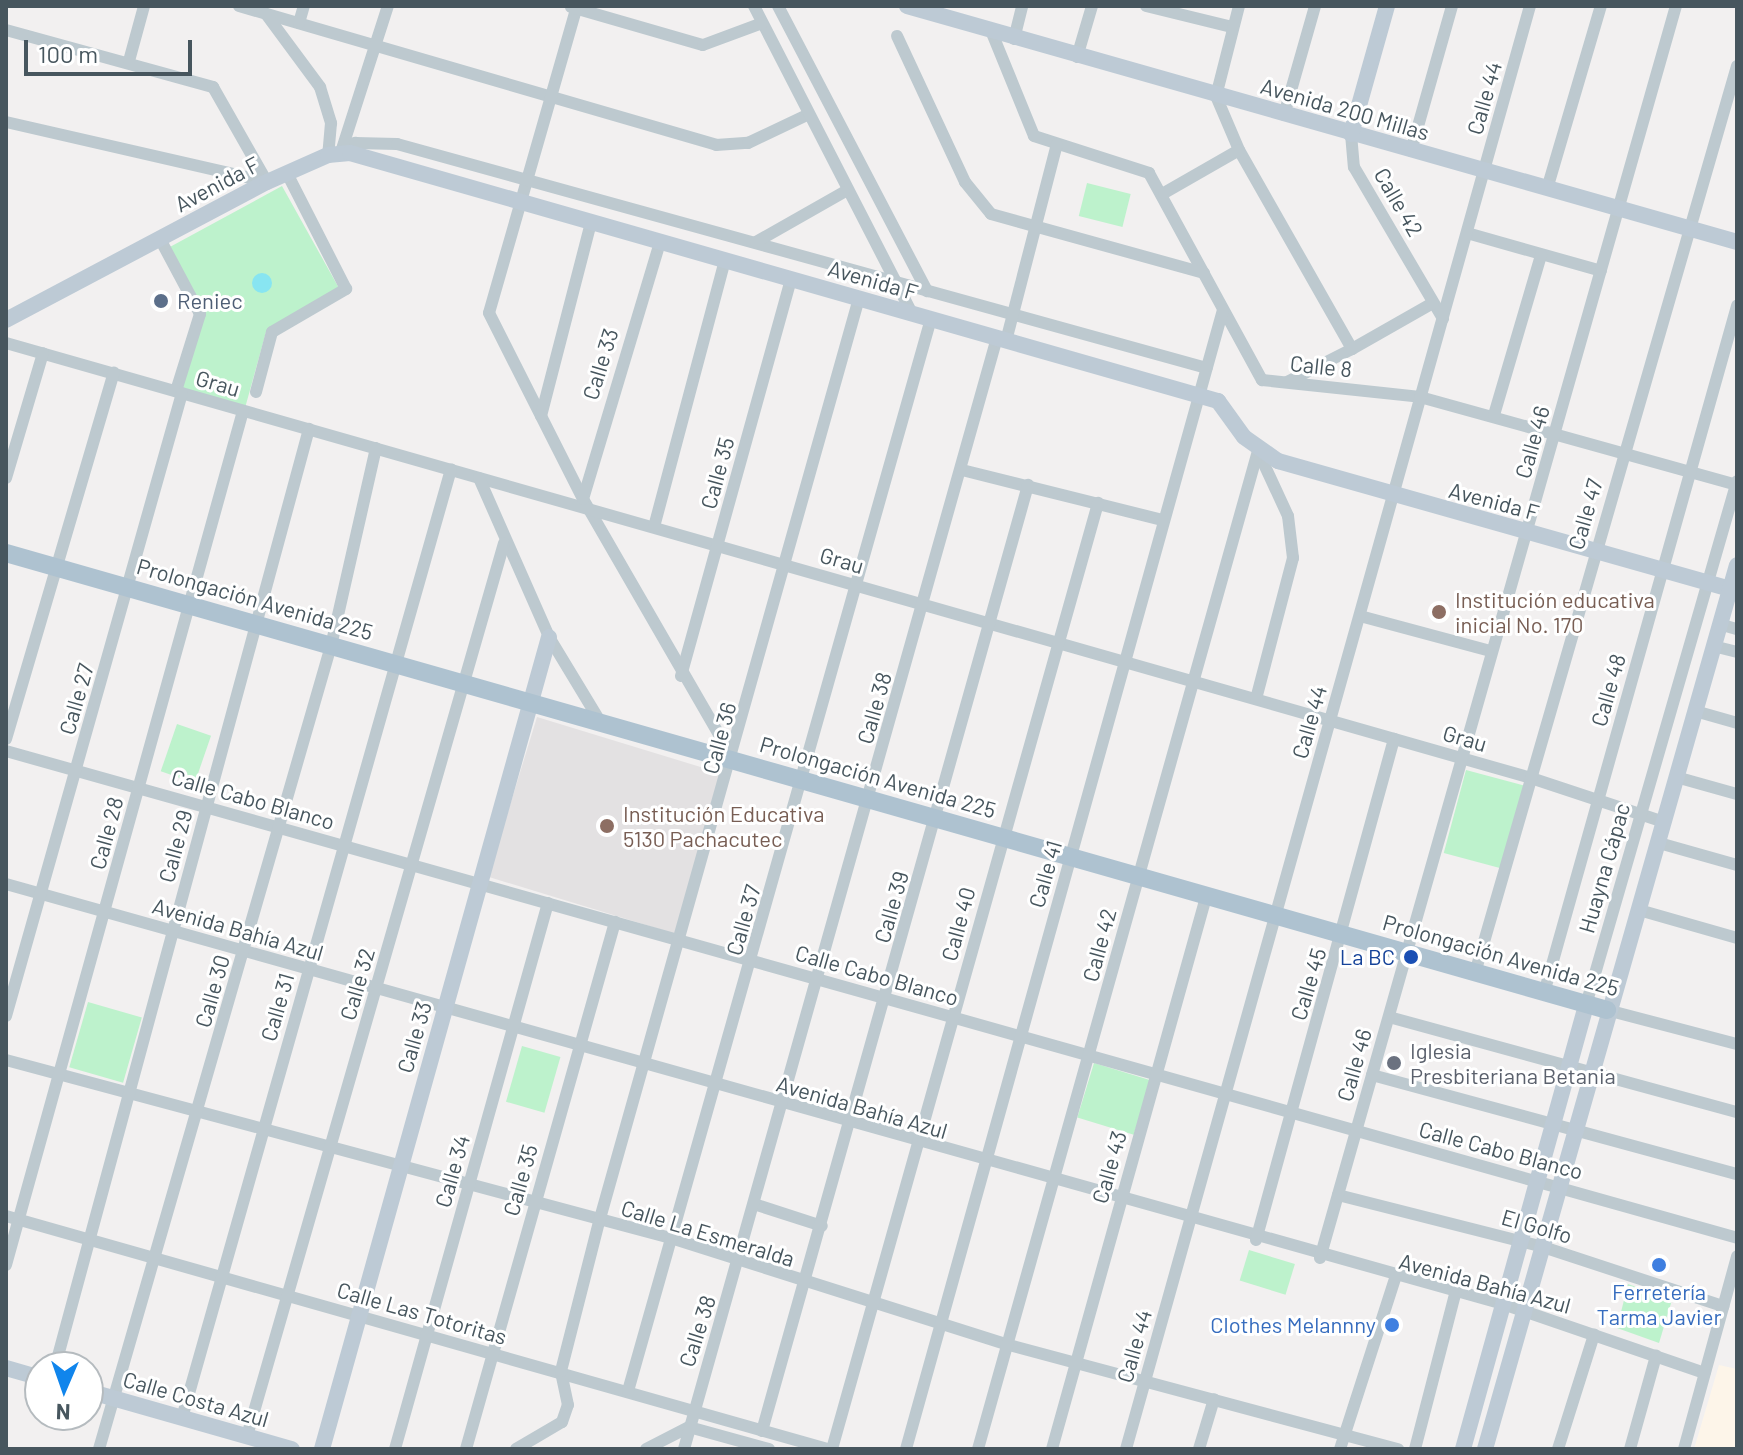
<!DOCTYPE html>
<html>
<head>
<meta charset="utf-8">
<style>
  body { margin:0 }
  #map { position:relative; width:1743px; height:1455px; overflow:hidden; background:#f2f0f0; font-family:Barlow,sans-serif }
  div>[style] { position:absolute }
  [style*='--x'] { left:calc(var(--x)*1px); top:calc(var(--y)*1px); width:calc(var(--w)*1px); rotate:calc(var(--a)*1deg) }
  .commercial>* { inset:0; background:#fdf5e9 }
  .education>* { inset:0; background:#e3e1e2; transform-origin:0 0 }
  .green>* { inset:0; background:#bdf2cc; transform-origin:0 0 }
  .water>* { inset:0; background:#88e5f1 }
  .round { border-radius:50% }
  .street>* { height:12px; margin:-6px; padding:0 6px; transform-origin:6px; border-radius:6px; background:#bdc9cf }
  .secondary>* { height:16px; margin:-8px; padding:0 8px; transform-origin:8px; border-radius:8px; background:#bdcad5 }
  .primary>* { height:18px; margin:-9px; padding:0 9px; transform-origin:9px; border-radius:9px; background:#aec2d0 }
  .dots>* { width:22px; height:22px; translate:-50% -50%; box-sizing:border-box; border:4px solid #fff; border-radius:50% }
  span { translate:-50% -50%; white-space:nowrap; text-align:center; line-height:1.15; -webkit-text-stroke:6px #fff; paint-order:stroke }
  .street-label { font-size:22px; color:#47565e }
  .service-label { font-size:22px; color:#4e5e75 }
  .left { translate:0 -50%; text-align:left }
  .education-label { font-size:22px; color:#785e54 }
  .transit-label { font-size:22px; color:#164399 }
  .right { translate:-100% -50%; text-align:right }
  .worship-label { font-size:22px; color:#5b616d }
  .shop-label { font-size:22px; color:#366cbe }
  .frame { position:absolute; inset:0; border:8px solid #47565e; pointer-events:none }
  .north { position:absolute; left:24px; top:1351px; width:80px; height:80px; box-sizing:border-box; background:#fff; border:2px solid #b5bbbf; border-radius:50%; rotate:182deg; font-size:22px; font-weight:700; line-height:32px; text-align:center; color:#47565e }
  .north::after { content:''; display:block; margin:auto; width:28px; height:36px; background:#1085ec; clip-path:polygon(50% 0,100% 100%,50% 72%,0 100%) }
  .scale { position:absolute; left:24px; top:40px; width:168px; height:36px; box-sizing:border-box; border:4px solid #47565e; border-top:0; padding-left:10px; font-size:24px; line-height:28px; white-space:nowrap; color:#47565e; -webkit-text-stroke:6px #fff; paint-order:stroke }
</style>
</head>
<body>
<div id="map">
  <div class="commercial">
    <i style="clip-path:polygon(1719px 1365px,1737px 1369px,1737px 1449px,1694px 1449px)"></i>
  </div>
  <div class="education">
    <i style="left:537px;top:717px;width:195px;height:167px;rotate:17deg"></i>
  </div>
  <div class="green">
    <i style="left:1087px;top:183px;width:45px;height:34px;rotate:14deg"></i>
    <i style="clip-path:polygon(282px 186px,340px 290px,266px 332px,245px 408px,181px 389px,203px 312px,168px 248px)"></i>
    <i style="left:177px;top:724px;width:36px;height:50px;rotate:19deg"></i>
    <i style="left:1466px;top:770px;width:60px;height:86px;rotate:15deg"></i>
    <i style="left:88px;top:1002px;width:56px;height:68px;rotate:16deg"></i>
    <i style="left:522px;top:1046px;width:40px;height:58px;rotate:16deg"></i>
    <i style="left:1094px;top:1063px;width:59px;height:57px;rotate:17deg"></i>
    <i style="left:1249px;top:1250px;width:48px;height:32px;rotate:17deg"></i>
    <i style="clip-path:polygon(1628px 1284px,1672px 1300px,1659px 1343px,1617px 1328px)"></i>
  </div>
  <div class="water">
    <i class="round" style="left:252px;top:273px;width:20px;height:20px"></i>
  </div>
  <div class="street">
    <i style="--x:239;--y:6;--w:497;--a:16.2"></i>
    <i style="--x:716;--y:145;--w:32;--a:-4"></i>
    <i style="--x:748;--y:143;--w:65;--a:-25.4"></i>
    <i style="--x:577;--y:6;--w:319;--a:106"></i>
    <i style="--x:489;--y:313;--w:208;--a:63.2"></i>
    <i style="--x:583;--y:499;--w:302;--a:60"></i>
    <i style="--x:754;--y:6;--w:346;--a:62.8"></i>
    <i style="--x:778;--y:6;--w:322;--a:62.4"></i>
    <i style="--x:1146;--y:6;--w:89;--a:13.7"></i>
    <i style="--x:1239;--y:6;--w:93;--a:104.3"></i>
    <i style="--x:1216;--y:96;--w:59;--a:66.9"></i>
    <i style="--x:1239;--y:150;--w:229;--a:60.4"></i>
    <i style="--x:1352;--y:349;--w:73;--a:153.1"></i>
    <i style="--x:571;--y:7;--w:137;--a:16.1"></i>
    <i style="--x:703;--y:45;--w:63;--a:-20.4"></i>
    <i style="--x:266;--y:14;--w:91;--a:53.5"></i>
    <i style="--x:320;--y:87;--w:38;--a:73"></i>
    <i style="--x:331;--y:123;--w:32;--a:95"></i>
    <i style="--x:299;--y:23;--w:18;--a:-74"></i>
    <i style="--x:6;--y:30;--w:215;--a:15.4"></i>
    <i style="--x:213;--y:87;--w:109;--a:60.4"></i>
    <i style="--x:992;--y:33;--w:111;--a:67.8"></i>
    <i style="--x:1034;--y:136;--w:121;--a:17.8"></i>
    <i style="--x:1149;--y:173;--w:236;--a:61.4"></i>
    <i style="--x:1262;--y:380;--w:159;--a:6.1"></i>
    <i style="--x:1420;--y:397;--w:329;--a:15.5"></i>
    <i style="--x:897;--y:36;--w:161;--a:65"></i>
    <i style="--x:965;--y:182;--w:41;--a:50.9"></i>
    <i style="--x:991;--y:214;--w:221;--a:15.5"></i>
    <i style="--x:1014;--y:39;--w:34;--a:-76"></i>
    <i style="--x:1077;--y:57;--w:53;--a:-73.6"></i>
    <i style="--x:129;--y:61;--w:57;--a:-74.7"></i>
    <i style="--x:1284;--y:115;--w:113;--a:-74.1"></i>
    <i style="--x:6;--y:122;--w:268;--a:12.9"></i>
    <i style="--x:1351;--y:134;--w:33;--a:85"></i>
    <i style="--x:1354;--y:167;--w:176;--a:59.6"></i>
    <i style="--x:1411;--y:151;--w:151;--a:-74.2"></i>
    <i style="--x:341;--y:152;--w:17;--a:-33"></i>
    <i style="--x:355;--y:143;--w:42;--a:1.4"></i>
    <i style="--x:397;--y:144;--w:840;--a:15.46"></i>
    <i style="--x:341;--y:152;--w:153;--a:-72.2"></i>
    <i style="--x:1547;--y:189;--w:191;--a:-73.6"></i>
    <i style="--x:1164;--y:193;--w:86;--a:-29.8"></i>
    <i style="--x:1467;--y:233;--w:139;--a:15.8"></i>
    <i style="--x:160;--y:239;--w:85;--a:61.9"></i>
    <i style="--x:200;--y:314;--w:81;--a:107.3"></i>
    <i style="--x:756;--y:242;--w:101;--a:-29.6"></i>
    <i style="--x:1006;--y:341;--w:203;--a:-75.5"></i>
    <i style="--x:6;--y:343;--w:1586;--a:15.92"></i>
    <i style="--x:1531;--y:778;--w:140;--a:18.3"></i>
    <i style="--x:1352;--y:349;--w:93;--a:-29.6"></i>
    <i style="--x:256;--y:392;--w:62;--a:-75.1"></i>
    <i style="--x:272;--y:332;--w:86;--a:-30.2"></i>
    <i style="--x:346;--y:289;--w:130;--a:-117"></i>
    <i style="--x:1494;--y:415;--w:167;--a:-73.6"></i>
    <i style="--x:541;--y:416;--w:200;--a:-75.5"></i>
    <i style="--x:962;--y:470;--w:206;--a:14"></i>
    <i style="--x:6;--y:478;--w:130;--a:-73.5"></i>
    <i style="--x:479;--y:478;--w:174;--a:66.2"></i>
    <i style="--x:549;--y:637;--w:100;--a:58.8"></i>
    <i style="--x:583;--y:499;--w:267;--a:-73.3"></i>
    <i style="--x:654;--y:527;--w:275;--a:-75.1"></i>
    <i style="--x:1360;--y:616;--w:136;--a:15"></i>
    <i style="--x:1719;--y:624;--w:19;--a:16"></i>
    <i style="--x:1713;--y:646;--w:25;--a:14"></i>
    <i style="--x:681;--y:676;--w:411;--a:-74.5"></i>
    <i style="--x:1256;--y:699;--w:146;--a:-75.3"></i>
    <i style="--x:1293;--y:558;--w:42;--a:-96.8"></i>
    <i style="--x:1288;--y:516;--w:72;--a:-114.8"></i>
    <i style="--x:1695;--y:711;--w:44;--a:15.9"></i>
    <i style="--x:6;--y:739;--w:382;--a:-73.6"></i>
    <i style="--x:6;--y:751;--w:1798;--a:15.71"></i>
    <i style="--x:1676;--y:777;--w:63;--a:15.6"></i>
    <i style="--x:1659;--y:843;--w:81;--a:15.8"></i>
    <i style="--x:6;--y:884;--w:1555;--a:15.67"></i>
    <i style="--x:1503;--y:1304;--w:213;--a:18.9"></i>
    <i style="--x:1639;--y:910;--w:102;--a:15.9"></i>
    <i style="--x:1475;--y:973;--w:944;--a:-73.89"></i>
    <i style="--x:1544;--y:993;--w:714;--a:-74.31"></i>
    <i style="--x:1586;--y:1005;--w:545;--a:-73.92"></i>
    <i style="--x:1607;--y:1010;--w:134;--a:14.7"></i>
    <i style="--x:6;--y:1016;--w:647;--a:-74.22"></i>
    <i style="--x:1389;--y:1017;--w:361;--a:15.3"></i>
    <i style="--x:6;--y:1060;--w:688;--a:14.99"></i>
    <i style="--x:671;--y:1238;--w:355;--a:17.6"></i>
    <i style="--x:1009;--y:1345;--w:403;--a:15"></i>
    <i style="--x:1372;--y:1075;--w:378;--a:15.2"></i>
    <i style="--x:1338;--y:1195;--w:208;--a:14.2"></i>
    <i style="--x:1540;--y:1246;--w:193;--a:18.2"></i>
    <i style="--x:757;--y:1205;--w:68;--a:17.9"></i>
    <i style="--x:6;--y:1216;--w:853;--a:15.84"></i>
    <i style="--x:1256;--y:1240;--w:520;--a:-74.6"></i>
    <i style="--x:1320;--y:1258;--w:1302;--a:-74.13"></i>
    <i style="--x:6;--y:1265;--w:886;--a:-74.49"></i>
    <i style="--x:55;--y:1367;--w:972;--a:-74.85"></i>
    <i style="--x:628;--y:1391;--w:1114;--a:-74.22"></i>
    <i style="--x:182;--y:1418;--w:986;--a:-74.17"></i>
    <i style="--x:762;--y:1431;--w:983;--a:-74.29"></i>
    <i style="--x:247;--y:1436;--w:929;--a:-73.94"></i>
    <i style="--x:99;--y:1449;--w:836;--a:-73.89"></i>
    <i style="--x:331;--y:646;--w:203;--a:-77.2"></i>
    <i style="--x:395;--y:1449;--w:567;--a:-74.35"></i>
    <i style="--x:466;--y:1449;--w:548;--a:-74.21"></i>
    <i style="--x:516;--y:1449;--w:53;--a:-30.4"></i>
    <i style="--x:562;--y:1422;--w:18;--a:-71"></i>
    <i style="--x:568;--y:1405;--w:35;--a:-102"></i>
    <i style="--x:561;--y:1371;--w:154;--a:-75.7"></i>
    <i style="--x:599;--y:1222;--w:960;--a:-74.28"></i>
    <i style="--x:646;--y:1449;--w:48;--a:-27.1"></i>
    <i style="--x:689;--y:1427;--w:83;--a:15.4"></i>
    <i style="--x:684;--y:1449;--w:1154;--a:-74.27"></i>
    <i style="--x:832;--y:1449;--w:983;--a:-74.29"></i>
    <i style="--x:906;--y:1449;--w:1182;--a:-74.45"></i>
    <i style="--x:978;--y:1449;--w:1037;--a:-74.33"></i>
    <i style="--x:1052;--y:1449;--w:573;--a:-74.41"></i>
    <i style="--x:1126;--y:1449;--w:1498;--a:-74.36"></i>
    <i style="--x:1199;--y:1449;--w:52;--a:-73.3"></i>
    <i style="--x:1340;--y:1449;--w:179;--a:-72.1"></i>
    <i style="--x:1415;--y:1449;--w:163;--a:-75.5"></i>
    <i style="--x:1558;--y:1449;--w:120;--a:-72.5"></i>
    <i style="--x:1630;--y:1449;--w:97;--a:-74.4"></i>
    <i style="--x:1684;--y:1449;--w:200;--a:-74.6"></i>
  </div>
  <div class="secondary">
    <i style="--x:907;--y:6;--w:863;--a:15.87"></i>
    <i style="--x:1351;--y:134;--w:133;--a:-74.3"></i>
    <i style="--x:6;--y:320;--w:295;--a:-27.9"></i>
    <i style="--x:267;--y:182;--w:67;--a:-23.9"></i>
    <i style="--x:328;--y:155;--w:22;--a:-5"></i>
    <i style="--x:350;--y:153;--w:903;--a:15.95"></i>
    <i style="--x:1218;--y:401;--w:44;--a:54.2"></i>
    <i style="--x:1244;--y:437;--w:42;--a:35.2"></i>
    <i style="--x:1278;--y:461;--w:470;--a:15.8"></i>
    <i style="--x:6;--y:1368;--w:35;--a:16"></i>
    <i style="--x:88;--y:1391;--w:212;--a:15.9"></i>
    <i style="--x:322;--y:1449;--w:843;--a:-74.38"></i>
    <i style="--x:1463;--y:1449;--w:461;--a:-74.5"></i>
    <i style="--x:1485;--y:1449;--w:919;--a:-74.09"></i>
  </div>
  <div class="primary">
    <i style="--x:6;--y:553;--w:1665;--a:15.93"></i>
  </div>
  <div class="dots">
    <i style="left:161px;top:301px;background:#5c6f8a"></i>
    <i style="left:1439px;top:612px;background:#8d6e63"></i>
    <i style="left:607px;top:826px;background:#8d6e63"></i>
    <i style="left:1411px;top:957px;background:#1a4fb4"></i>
    <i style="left:1394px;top:1063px;background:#6b7280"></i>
    <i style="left:1659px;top:1265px;background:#3f7fe0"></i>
    <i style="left:1392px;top:1325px;background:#3f7fe0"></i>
  </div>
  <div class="street-label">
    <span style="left:1484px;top:98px;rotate:-74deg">Calle 44</span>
    <span style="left:1345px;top:109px;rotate:16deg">Avenida 200 Millas</span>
    <span style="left:217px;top:184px;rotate:-28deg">Avenida F</span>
    <span style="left:1399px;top:202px;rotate:60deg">Calle 42</span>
    <span style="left:873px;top:280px;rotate:16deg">Avenida F</span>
    <span style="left:600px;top:364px;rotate:-73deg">Calle 33</span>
    <span style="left:1321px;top:366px;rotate:6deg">Calle 8</span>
    <span style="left:218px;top:383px;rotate:16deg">Grau</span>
    <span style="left:1532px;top:442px;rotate:-74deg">Calle 46</span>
    <span style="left:717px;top:473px;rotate:-75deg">Calle 35</span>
    <span style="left:1494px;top:501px;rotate:15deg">Avenida F</span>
    <span style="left:1585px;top:514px;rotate:-74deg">Calle 47</span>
    <span style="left:842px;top:560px;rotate:16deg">Grau</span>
    <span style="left:255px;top:599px;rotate:16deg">Prolongación Avenida 225</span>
    <span style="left:1608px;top:690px;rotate:-74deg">Calle 48</span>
    <span style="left:76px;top:699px;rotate:-74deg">Calle 27</span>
    <span style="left:874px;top:708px;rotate:-74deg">Calle 38</span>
    <span style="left:1309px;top:722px;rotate:-74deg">Calle 44</span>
    <span style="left:719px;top:738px;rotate:-75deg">Calle 36</span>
    <span style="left:1465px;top:738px;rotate:16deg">Grau</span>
    <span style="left:878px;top:777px;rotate:16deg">Prolongación Avenida 225</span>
    <span style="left:253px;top:799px;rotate:16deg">Calle Cabo Blanco</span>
    <span style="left:106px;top:833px;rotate:-75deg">Calle 28</span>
    <span style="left:175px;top:846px;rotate:-75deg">Calle 29</span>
    <span style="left:1604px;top:868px;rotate:-74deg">Huayna Cápac</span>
    <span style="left:1045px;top:874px;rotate:-74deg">Calle 41</span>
    <span style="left:891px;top:907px;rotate:-74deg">Calle 39</span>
    <span style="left:743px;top:920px;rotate:-74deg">Calle 37</span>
    <span style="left:958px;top:924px;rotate:-75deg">Calle 40</span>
    <span style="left:238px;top:929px;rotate:16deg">Avenida Bahía Azul</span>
    <span style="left:1099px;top:945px;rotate:-75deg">Calle 42</span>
    <span style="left:1501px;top:955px;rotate:16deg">Prolongación Avenida 225</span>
    <span style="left:877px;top:975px;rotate:16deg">Calle Cabo Blanco</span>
    <span style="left:357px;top:984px;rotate:-74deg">Calle 32</span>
    <span style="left:1308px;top:984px;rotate:-73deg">Calle 45</span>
    <span style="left:212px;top:991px;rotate:-74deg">Calle 30</span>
    <span style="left:277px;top:1007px;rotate:-74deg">Calle 31</span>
    <span style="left:414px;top:1037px;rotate:-74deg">Calle 33</span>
    <span style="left:1354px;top:1065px;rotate:-74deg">Calle 46</span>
    <span style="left:862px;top:1107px;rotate:16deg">Avenida Bahía Azul</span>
    <span style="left:1501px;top:1150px;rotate:15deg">Calle Cabo Blanco</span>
    <span style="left:1109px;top:1167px;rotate:-74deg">Calle 43</span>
    <span style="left:452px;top:1171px;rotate:-74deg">Calle 34</span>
    <span style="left:520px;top:1180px;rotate:-74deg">Calle 35</span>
    <span style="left:1537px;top:1226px;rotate:16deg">El Golfo</span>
    <span style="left:708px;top:1233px;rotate:17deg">Calle La Esmeralda</span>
    <span style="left:1485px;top:1283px;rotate:15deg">Avenida Bahía Azul</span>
    <span style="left:422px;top:1313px;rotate:16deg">Calle Las Totoritas</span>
    <span style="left:697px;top:1331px;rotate:-72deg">Calle 38</span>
    <span style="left:1134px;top:1346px;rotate:-74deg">Calle 44</span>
    <span style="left:196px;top:1399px;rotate:16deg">Calle Costa Azul</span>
  </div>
  <div class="service-label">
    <span class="left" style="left:177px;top:301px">Reniec</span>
  </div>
  <div class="education-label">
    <span class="left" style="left:1455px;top:612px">Institución educativa<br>inicial No. 170</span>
    <span class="left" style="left:623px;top:826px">Institución Educativa<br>5130 Pachacutec</span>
  </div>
  <div class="transit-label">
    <span class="right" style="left:1395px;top:957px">La BC</span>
  </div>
  <div class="worship-label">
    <span class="left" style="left:1410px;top:1063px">Iglesia<br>Presbiteriana Betania</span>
  </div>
  <div class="shop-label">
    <span style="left:1659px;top:1304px">Ferretería<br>Tarma Javier</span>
    <span class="right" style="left:1376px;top:1325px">Clothes Melannny</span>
  </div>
  <div class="frame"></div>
  <div class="north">N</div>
  <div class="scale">100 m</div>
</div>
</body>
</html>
